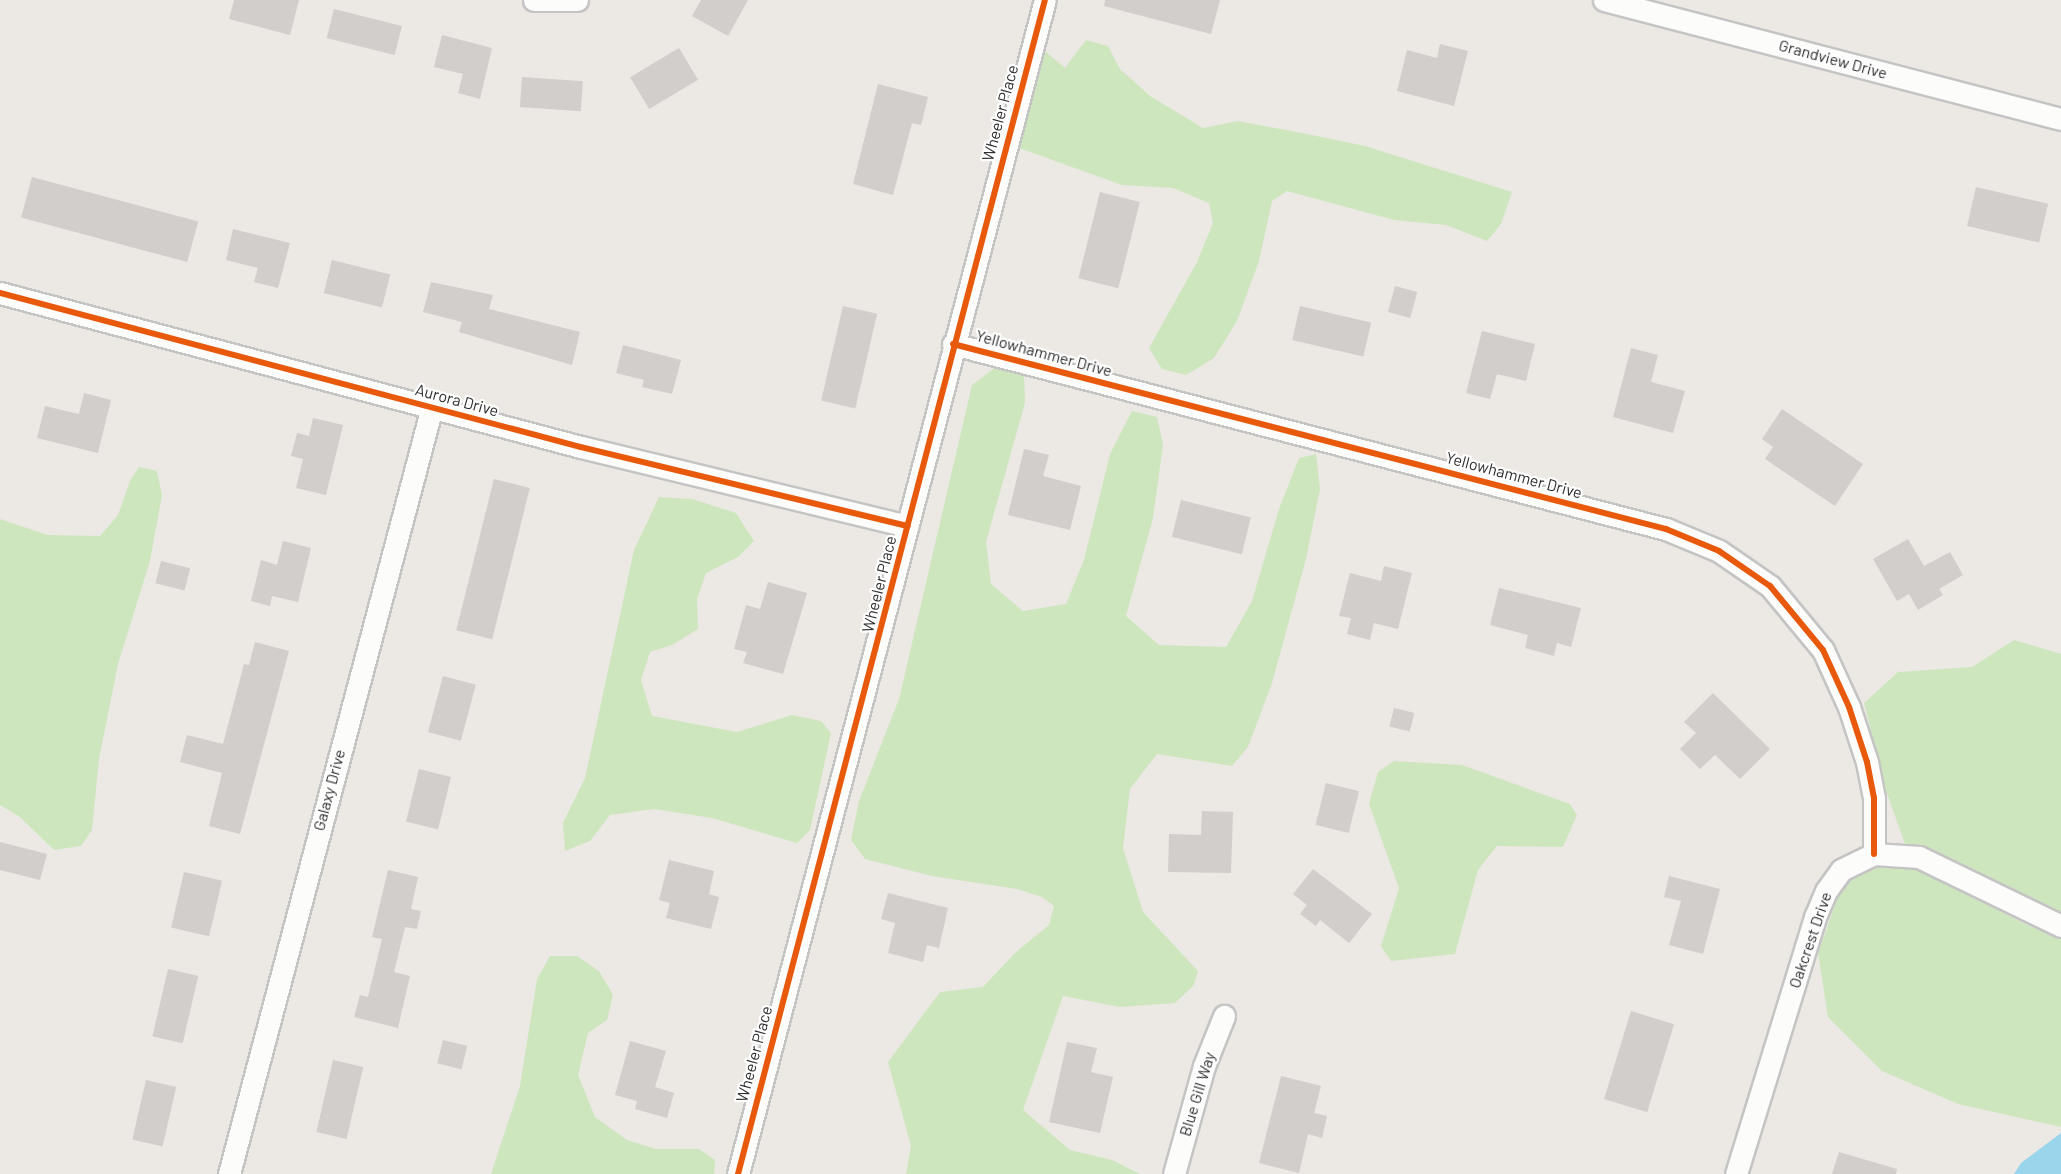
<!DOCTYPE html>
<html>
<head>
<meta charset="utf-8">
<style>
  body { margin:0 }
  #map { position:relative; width:2061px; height:1174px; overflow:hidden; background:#ece8e4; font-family:Barlow,sans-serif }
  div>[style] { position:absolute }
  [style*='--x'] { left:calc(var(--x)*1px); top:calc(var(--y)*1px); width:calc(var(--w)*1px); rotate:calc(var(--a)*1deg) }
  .green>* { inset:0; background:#cee6be }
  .water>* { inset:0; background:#99d6ec }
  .building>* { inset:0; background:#d1cecb; transform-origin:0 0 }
  .roads { filter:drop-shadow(2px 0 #c5c4c5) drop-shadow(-2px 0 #c5c4c5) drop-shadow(0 2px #c5c4c5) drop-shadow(0 -2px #c5c4c5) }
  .street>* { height:21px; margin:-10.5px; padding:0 10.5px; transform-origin:10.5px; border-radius:10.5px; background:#fcfcfb }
  .cycleway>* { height:6px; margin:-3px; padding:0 3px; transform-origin:3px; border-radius:3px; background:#e8590c }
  span { translate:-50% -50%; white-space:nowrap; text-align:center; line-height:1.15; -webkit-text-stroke:4.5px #fff; paint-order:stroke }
  .street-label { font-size:16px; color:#2e2e2e }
</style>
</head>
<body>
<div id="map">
  <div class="green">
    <i style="clip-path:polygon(1086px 40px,1108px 46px,1120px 69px,1150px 96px,1203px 128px,1238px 121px,1302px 133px,1365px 146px,1512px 192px,1501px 224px,1487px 241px,1446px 225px,1394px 220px,1287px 191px,1272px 201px,1259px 261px,1237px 321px,1214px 358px,1186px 375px,1162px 369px,1149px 348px,1197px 262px,1213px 223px,1209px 203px,1173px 188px,1122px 185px,1019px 148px,1045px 51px,1065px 68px)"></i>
    <i style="clip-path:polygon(996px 367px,1024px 374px,1025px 403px,986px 542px,991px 584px,1023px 611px,1066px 604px,1084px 560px,1110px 454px,1132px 411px,1157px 417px,1163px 445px,1153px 518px,1126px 616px,1159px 645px,1226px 647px,1252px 601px,1279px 509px,1299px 458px,1316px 454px,1320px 489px,1306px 559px,1272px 683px,1248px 747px,1232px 766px,1157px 754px,1130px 789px,1123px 848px,1143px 912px,1198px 971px,1194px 985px,1175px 1003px,1120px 1007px,1063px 996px,1023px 1110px,1070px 1150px,1112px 1160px,1140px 1174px,906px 1174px,911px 1146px,888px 1062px,940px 992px,983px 987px,1016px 952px,1049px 925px,1054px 906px,1042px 897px,1017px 889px,932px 876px,865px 859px,851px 840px,859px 801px,899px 699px,972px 385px)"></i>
    <i style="clip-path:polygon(139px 467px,157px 471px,162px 495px,150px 561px,118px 664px,99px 759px,92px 830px,81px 846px,54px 850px,20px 817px,0 805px,0 519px,48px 535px,100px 536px,118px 515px,130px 481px)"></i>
    <i style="clip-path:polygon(659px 497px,692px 499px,736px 513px,754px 541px,738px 557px,706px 573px,697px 599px,698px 629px,672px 645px,650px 652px,641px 680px,652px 716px,737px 732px,792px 715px,821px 721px,831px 733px,810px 830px,797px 843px,712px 818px,654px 809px,610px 815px,590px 841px,565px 851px,563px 823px,585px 778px,634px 550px)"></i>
    <i style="clip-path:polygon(2014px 640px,2061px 654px,2061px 913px,1943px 855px,1905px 844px,1885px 788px,1864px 703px,1898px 672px,1972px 667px)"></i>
    <i style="clip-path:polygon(1394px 761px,1462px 765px,1570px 804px,1577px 815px,1563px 847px,1497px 846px,1478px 870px,1455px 954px,1391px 961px,1381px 946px,1399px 888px,1369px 804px,1378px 772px)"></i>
    <i style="clip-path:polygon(1891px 865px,1916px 868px,2025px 924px,2061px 938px,2061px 1127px,1958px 1104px,1882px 1071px,1828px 1017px,1818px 953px,1838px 896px,1850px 879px,1871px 866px)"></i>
    <i style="clip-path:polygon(550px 956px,577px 956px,599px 971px,613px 995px,607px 1020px,588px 1033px,578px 1075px,595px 1117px,627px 1140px,656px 1149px,699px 1149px,715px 1160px,714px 1174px,491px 1174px,520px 1086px,537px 979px)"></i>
  </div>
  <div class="water">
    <i style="clip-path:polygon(2061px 1133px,2061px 1174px,2014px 1174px,2021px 1163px)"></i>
  </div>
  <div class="building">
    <i style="clip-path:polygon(234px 0,299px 0,290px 35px,229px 19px)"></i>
    <i style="clip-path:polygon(701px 0,748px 0,728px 36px,692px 16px)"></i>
    <i style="clip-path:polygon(1105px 0,1220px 0,1211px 34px,1104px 6px)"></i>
    <i style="left:334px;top:9px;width:70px;height:30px;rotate:14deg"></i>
    <i style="clip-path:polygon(442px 35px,492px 48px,480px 99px,458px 93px,463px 74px,434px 67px)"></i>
    <i style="clip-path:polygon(1440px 44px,1468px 51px,1454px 106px,1397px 91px,1407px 50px,1437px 58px)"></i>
    <i style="left:679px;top:48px;width:37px;height:57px;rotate:59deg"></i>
    <i style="left:522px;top:77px;width:61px;height:30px;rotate:4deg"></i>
    <i style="clip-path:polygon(878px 84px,928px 97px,921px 125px,912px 123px,893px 195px,853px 184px)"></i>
    <i style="left:32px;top:177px;width:172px;height:42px;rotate:15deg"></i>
    <i style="left:1976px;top:187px;width:74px;height:40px;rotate:13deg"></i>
    <i style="left:1100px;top:192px;width:41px;height:89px;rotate:14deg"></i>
    <i style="clip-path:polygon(233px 229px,290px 243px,278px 288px,254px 282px,258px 268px,226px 260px)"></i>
    <i style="left:332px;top:260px;width:60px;height:34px;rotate:14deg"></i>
    <i style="clip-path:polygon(431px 282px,493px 295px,489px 309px,580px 332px,572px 365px,459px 332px,462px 322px,423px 312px)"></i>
    <i style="left:1395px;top:286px;width:23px;height:27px;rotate:15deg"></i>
    <i style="left:843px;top:306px;width:35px;height:97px;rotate:13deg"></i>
    <i style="left:1300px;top:306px;width:73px;height:35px;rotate:13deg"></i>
    <i style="clip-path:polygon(1482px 331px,1535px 344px,1526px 381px,1497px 374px,1490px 399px,1466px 393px)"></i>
    <i style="clip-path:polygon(623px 345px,681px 360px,672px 394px,642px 387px,644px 380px,616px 373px)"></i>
    <i style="clip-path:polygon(1631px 348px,1658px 355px,1651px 382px,1685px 391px,1673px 433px,1613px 417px)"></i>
    <i style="clip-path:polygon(84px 393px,111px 400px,98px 453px,37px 438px,45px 406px,79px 414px)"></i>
    <i style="clip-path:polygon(1782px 409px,1863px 464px,1835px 506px,1765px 459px,1773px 447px,1762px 439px)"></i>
    <i style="clip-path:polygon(313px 418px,343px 425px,326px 495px,296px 488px,303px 459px,291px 456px,297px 433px,309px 436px)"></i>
    <i style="clip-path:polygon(1024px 449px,1049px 455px,1043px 476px,1081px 486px,1070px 530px,1008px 515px)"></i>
    <i style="left:494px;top:479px;width:37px;height:156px;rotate:14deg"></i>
    <i style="left:1181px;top:500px;width:72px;height:38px;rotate:14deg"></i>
    <i style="clip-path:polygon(1908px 539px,1924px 566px,1950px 552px,1963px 575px,1939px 589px,1943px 595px,1918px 610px,1909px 594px,1897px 601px,1873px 559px)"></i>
    <i style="clip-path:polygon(283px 541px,311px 548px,298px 602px,272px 596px,270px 606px,251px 601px,261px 560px,277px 565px)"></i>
    <i style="left:161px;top:561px;width:30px;height:23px;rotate:14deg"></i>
    <i style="clip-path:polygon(1384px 566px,1412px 573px,1398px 629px,1374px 623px,1370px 640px,1347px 634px,1351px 618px,1339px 616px,1350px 573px,1381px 581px)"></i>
    <i style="clip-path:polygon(768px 582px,807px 593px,783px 674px,743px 663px,747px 652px,734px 649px,746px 605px,760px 609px)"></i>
    <i style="clip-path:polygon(1499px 588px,1581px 608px,1571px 647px,1557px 643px,1554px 656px,1525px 648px,1528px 635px,1490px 625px)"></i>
    <i style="clip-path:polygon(255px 642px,289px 651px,240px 834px,209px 826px,222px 773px,180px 762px,187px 735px,223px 744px,244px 664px,249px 665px)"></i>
    <i style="left:443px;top:676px;width:34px;height:58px;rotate:15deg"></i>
    <i style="clip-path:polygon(1713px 693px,1770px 749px,1740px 779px,1715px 755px,1700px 769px,1680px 749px,1696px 733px,1684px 722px)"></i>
    <i style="left:1394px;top:708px;width:21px;height:19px;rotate:14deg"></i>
    <i style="left:419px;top:769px;width:33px;height:54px;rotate:14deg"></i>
    <i style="left:1326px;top:783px;width:34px;height:43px;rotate:14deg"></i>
    <i style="clip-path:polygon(1202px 811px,1233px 812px,1231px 873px,1168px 872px,1169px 834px,1201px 835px)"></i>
    <i style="clip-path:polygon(0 842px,47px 854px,40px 880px,0 870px)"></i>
    <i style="clip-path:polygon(669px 860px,714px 871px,709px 894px,719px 897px,711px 929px,666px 918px,670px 903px,659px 900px)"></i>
    <i style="clip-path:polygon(1313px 869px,1372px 914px,1349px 943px,1320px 920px,1316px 926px,1300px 914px,1307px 905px,1293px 894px)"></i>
    <i style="clip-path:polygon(388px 870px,418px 877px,411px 909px,421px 911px,417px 929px,405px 927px,394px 972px,410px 976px,398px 1028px,354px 1017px,360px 995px,368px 997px,382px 939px,372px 937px)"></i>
    <i style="left:184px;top:872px;width:39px;height:57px;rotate:13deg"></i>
    <i style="clip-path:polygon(1669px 876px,1720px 889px,1703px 954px,1669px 945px,1681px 901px,1664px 897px)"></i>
    <i style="clip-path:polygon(888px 893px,948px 908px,939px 948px,927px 945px,923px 962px,888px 953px,895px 923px,881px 919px)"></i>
    <i style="left:168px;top:969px;width:31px;height:69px;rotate:13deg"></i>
    <i style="left:1631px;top:1011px;width:45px;height:92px;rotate:17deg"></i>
    <i style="left:443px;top:1040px;width:25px;height:24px;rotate:14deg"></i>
    <i style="clip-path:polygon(630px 1041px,666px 1051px,655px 1087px,674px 1093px,667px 1118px,635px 1109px,637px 1101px,615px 1095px)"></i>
    <i style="clip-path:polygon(1067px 1042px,1097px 1048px,1091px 1072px,1113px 1077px,1100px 1133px,1049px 1122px)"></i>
    <i style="left:333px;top:1060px;width:31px;height:74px;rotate:13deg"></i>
    <i style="clip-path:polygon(1281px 1076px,1321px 1086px,1314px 1113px,1327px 1116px,1322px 1138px,1308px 1134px,1299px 1173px,1259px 1163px)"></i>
    <i style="left:146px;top:1080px;width:31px;height:61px;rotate:13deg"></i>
    <i style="clip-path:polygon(1839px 1152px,1897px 1169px,1896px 1174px,1832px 1174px)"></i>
  </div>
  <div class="roads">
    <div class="street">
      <i style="--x:534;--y:0;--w:43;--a:0"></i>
      <i style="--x:1604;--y:0;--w:472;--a:14.6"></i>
      <i style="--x:0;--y:293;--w:601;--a:14.85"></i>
      <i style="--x:581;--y:447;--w:336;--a:13.6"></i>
      <i style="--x:953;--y:344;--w:737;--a:14.55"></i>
      <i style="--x:1666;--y:529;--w:57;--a:22.5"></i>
      <i style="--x:1719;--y:551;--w:62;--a:34.5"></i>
      <i style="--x:1770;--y:586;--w:83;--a:50.4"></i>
      <i style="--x:1823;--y:650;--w:63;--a:65.5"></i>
      <i style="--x:1849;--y:707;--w:58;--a:71.9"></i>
      <i style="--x:1867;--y:762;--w:37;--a:79"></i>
      <i style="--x:1874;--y:798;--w:56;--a:90"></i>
      <i style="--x:229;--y:1174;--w:793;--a:-75.18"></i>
      <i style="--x:738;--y:1174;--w:1213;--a:-75.35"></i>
      <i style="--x:1174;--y:1174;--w:112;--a:-74.5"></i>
      <i style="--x:1204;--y:1066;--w:54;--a:-68.2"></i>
      <i style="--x:1736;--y:1174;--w:269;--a:-72.9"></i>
      <i style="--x:1815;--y:917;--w:28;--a:-67"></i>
      <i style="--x:1826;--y:891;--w:26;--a:-54"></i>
      <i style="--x:1841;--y:870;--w:37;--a:-26"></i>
      <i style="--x:1874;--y:854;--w:45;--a:3.8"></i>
      <i style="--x:1919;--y:857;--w:158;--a:25.9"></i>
    </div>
  </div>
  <div class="cycleway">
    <i style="--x:0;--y:293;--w:601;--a:14.85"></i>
    <i style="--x:581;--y:447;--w:336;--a:13.6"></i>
    <i style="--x:953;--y:344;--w:737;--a:14.55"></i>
    <i style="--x:1666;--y:529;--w:57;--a:22.5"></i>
    <i style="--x:1719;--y:551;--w:62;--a:34.5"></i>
    <i style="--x:1770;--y:586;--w:83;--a:50.4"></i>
    <i style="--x:1823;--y:650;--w:63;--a:65.5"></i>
    <i style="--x:1849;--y:707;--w:58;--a:71.9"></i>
    <i style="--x:1867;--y:762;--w:37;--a:79"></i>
    <i style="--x:1874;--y:798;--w:56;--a:90"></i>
    <i style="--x:738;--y:1174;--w:1213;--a:-75.35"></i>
  </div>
  <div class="street-label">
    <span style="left:1833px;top:59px;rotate:15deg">Grandview Drive</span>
    <span style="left:1000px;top:113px;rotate:-75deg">Wheeler Place</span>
    <span style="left:1044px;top:353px;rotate:15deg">Yellowhammer Drive</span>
    <span style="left:457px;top:400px;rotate:15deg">Aurora Drive</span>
    <span style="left:1514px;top:475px;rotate:15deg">Yellowhammer Drive</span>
    <span style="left:879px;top:584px;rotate:-76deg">Wheeler Place</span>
    <span style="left:329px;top:790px;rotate:-75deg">Galaxy Drive</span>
    <span style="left:1810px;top:940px;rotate:-71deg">Oakcrest Drive</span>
    <span style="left:754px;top:1054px;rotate:-75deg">Wheeler Place</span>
    <span style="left:1197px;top:1094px;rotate:-73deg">Blue Gill Way</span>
  </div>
</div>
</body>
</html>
